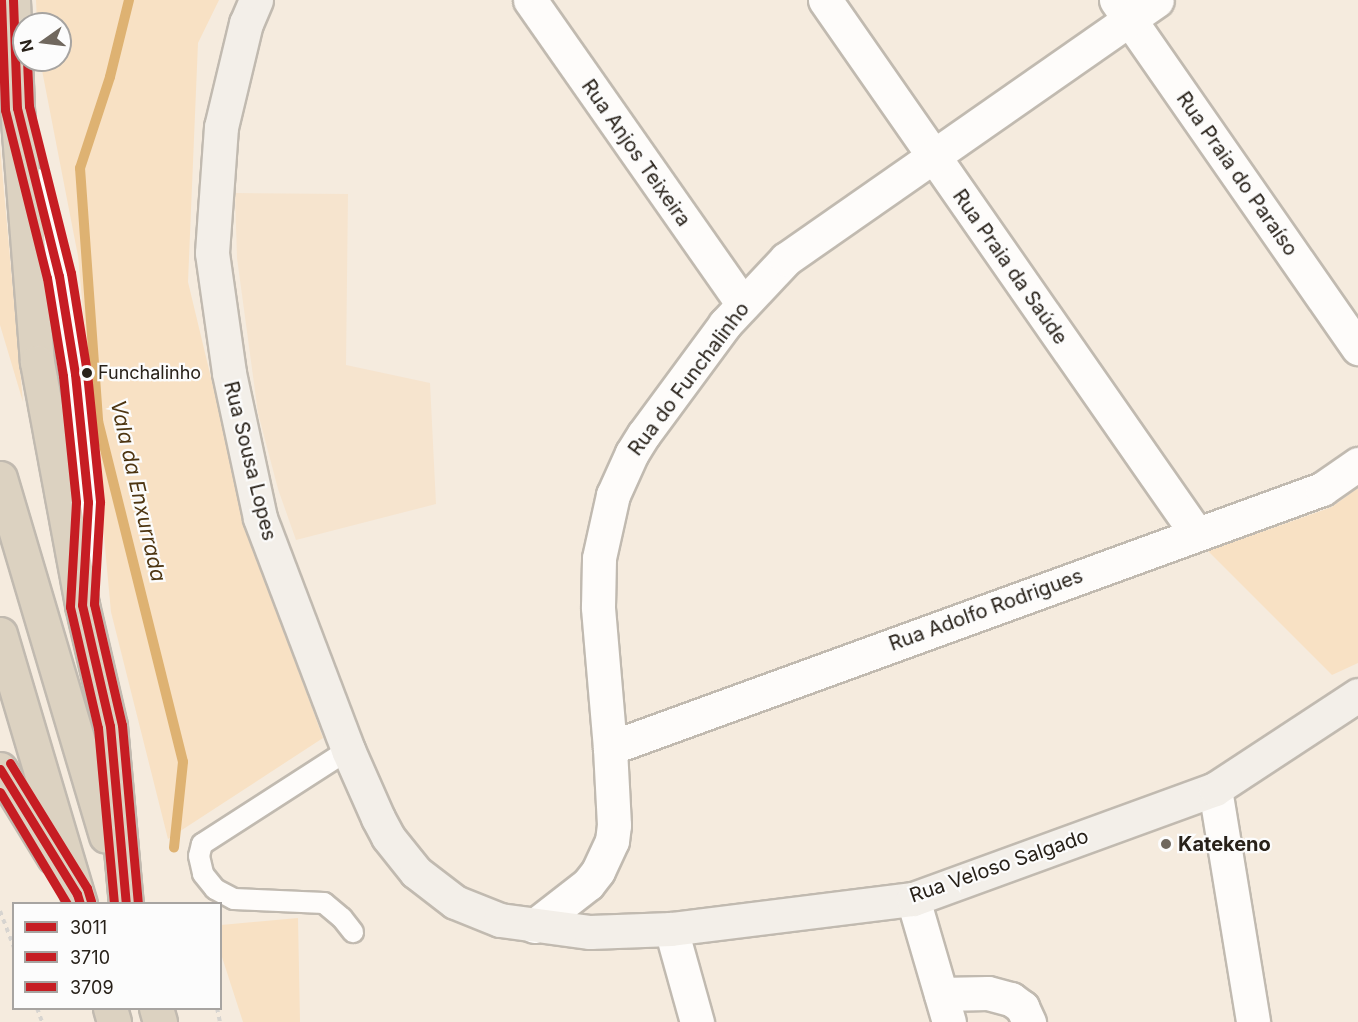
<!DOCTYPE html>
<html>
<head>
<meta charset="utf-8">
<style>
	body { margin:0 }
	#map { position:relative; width:1358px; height:1022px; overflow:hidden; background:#f5ebde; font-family:Inter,sans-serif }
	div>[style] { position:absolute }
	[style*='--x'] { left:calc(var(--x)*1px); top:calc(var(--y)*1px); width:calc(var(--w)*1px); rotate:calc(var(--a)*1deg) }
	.built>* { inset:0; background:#f6e4ce }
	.green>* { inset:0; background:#f8e1c4 }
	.stream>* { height:10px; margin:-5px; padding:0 5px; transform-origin:5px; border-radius:5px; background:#deb272 }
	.path>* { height:4px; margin-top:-2px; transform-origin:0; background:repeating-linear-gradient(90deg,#d7d4d0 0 4.5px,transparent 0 9px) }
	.roads { filter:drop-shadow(2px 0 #c1bab0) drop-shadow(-2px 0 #c1bab0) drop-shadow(0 2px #c1bab0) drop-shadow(0 -2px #c1bab0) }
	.lane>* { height:20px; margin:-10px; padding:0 10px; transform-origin:10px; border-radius:10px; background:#fefcfa }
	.street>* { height:33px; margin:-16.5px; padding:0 16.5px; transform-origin:16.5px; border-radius:16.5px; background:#fefcfa }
	.secondary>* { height:33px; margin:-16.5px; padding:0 16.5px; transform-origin:16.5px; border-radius:16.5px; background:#f3efe9 }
	.highway>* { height:33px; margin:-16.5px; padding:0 16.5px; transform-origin:16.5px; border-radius:16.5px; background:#dcd2c1 }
	.bus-1>* { height:9px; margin:-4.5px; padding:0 4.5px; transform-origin:4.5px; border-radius:4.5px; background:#c61d23 }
	.bus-2>* { height:9px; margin:-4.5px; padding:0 4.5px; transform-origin:4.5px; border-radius:4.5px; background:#c61d23 }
	.bus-3>* { height:9px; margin:-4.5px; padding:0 4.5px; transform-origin:4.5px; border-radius:4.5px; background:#c61d23 }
	.dots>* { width:16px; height:16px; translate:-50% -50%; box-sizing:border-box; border:3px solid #fcfcfc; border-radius:50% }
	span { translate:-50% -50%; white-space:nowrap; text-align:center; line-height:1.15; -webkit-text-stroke:4.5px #fcfcfc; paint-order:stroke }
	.bus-label { font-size:18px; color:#282119 }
	.left { translate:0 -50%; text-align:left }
	.street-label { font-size:20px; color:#282119 }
	.poi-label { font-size:20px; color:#282119; font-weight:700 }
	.water-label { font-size:21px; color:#4d3511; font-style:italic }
	.legend { position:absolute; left:12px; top:902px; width:210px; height:108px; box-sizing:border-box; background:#fcfcfc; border:2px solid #a7a4a1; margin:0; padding:8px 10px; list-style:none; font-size:18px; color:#282119 }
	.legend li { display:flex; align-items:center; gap:12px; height:30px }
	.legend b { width:30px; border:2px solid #a7a4a1 }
	.north { position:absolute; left:12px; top:12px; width:60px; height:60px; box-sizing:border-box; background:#fcfcfc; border:2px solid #a7a4a1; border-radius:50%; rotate:256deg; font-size:16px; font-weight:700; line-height:24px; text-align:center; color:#282119 }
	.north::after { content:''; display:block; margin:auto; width:21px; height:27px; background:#70685e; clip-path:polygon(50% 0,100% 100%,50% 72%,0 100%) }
</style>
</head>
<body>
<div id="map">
	<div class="built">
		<div style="clip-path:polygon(235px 193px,348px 194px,346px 365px,430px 383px,436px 504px,296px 540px,278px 489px,258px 413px,237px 258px)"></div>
	</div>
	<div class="green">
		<div style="clip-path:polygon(36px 0,219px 0,198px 43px,188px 282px,248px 532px,323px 738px,168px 839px,111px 612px,78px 256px,40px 60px,60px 60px,60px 24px,37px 24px)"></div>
		<div style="clip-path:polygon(0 144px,0 147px,23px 402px,0 325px)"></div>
		<div style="clip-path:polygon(1358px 488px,1358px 663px,1332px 675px,1208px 551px,1332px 507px)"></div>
		<div style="clip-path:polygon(298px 918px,300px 1022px,243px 1022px,221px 954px,221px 925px)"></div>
	</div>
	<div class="stream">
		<div style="--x:129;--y:0;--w:79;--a:103.9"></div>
		<div style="--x:110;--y:77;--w:96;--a:108.2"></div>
		<div style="--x:80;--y:168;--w:254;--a:85.9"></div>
		<div style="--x:98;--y:421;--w:351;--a:76"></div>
		<div style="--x:183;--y:762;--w:86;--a:96"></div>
	</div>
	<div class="path">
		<div style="--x:0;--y:911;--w:39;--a:69"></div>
		<div style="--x:37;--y:1008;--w:15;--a:70"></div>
		<div style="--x:217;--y:1008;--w:14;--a:78"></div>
	</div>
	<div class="roads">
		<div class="lane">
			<div style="--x:35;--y:178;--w:101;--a:76.2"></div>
			<div style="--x:59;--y:276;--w:99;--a:80.7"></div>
			<div style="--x:75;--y:374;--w:129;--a:84.2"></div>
			<div style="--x:88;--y:502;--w:58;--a:93"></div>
			<div style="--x:348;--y:750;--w:174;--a:147.2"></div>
			<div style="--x:202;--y:844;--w:12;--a:104"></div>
			<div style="--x:199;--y:856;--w:18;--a:77"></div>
			<div style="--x:203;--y:874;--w:19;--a:51"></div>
			<div style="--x:215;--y:889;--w:21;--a:28"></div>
			<div style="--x:234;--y:899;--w:90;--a:2.5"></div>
			<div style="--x:324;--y:903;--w:23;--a:40"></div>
			<div style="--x:342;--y:918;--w:18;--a:52"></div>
		</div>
		<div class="street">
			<div style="--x:530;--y:0;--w:371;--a:55"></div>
			<div style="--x:825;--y:0;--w:649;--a:55.16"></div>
			<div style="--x:1116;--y:0;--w:424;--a:55.2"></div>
			<div style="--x:610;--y:748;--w:758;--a:-19.99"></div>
			<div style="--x:1322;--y:489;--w:44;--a:-34.8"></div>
			<div style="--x:1215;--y:789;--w:236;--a:80.7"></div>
			<div style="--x:913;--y:899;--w:128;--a:73.7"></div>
			<div style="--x:534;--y:926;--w:68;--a:-37.9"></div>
			<div style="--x:588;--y:884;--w:16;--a:-52"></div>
			<div style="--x:598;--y:871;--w:33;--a:-65"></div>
			<div style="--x:612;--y:841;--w:16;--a:-83"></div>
			<div style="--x:614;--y:825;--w:77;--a:-93"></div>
			<div style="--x:610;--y:748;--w:142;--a:-94.9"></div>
			<div style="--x:598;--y:607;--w:49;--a:-88.8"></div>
			<div style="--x:599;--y:558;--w:65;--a:-77.5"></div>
			<div style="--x:613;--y:495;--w:46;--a:-65.7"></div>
			<div style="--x:632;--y:453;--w:22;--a:-58"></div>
			<div style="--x:644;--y:434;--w:137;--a:-53.6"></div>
			<div style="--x:725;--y:324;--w:89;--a:-46.8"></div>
			<div style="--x:786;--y:259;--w:452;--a:-34.9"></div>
			<div style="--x:671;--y:929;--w:97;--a:74.4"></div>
			<div style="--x:941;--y:994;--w:47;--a:-1.2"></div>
			<div style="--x:988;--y:993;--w:24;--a:15"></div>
			<div style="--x:1011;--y:999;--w:14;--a:36"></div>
			<div style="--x:1022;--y:1007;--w:17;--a:65"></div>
		</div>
		<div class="secondary">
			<div style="--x:256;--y:0;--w:25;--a:113"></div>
			<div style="--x:246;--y:23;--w:107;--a:103.5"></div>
			<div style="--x:221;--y:127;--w:126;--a:94.1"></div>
			<div style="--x:212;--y:253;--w:121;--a:81.9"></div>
			<div style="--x:229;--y:373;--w:148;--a:77.9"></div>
			<div style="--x:260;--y:518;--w:248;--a:69.2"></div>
			<div style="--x:348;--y:750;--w:74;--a:66.2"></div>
			<div style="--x:378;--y:818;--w:21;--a:62"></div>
			<div style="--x:388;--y:837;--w:45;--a:51.3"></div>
			<div style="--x:416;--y:872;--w:49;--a:37.6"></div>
			<div style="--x:455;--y:902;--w:48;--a:21.8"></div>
			<div style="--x:500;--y:920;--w:91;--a:7.6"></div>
			<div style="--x:590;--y:932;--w:81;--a:-2.1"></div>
			<div style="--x:671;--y:929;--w:244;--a:-7.1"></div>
			<div style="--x:913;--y:899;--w:321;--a:-20"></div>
			<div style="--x:1215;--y:789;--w:171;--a:-33.3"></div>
		</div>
		<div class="highway">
			<div style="--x:13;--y:0;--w:108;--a:87.9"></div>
			<div style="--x:17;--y:108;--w:255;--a:85.5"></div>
			<div style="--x:37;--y:362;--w:247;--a:79.5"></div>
			<div style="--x:82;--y:605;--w:124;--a:77"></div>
			<div style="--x:110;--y:726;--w:179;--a:84.9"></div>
			<div style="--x:0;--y:478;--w:373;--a:73.5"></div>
			<div style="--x:0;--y:634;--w:282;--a:73.5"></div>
			<div style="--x:0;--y:769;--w:103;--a:58.5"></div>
			<div style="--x:110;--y:1008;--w:15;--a:74"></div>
			<div style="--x:156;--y:1008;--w:15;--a:74"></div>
		</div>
	</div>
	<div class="bus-1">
		<div style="--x:13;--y:0;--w:108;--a:87.9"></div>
		<div style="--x:17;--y:108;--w:173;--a:76"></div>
		<div style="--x:59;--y:276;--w:99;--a:80.7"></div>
		<div style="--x:75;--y:374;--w:129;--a:84.2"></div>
		<div style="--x:88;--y:502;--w:103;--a:93.3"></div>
		<div style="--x:82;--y:605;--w:124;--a:77"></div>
		<div style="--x:110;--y:726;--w:179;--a:84.9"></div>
		<div style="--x:0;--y:769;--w:147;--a:58.4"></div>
		<div style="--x:77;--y:894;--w:10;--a:73"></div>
	</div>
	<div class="bus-2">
		<div style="--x:1;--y:0;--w:110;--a:87.9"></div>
		<div style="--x:5;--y:110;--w:173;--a:76"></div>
		<div style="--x:47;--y:278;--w:99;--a:80.7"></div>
		<div style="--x:63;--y:376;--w:127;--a:84.1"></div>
		<div style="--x:76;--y:502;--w:105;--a:93.3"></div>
		<div style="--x:70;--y:607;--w:124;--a:77"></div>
		<div style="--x:98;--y:728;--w:177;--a:84.8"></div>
		<div style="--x:0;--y:792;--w:131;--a:59.1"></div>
	</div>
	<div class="bus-3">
		<div style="--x:27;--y:60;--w:46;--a:87.5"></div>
		<div style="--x:29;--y:106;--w:172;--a:75.9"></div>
		<div style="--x:71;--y:273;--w:101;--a:80.9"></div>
		<div style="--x:87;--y:373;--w:130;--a:84.2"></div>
		<div style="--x:100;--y:502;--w:102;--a:93.4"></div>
		<div style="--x:94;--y:604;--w:124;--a:77"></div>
		<div style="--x:122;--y:725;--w:179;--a:84.9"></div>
		<div style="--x:10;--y:763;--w:147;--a:58.4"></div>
		<div style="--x:87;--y:888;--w:14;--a:73"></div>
	</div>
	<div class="dots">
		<div style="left:87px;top:373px;background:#282119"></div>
		<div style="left:1166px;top:844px;background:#70685e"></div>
	</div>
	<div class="bus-label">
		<span class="left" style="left:98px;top:373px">Funchalinho</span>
	</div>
	<div class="street-label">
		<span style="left:636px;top:153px;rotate:55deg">Rua Anjos Teixeira</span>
		<span style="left:1237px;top:174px;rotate:55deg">Rua Praia do Paraíso</span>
		<span style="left:1010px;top:267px;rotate:55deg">Rua Praia da Saúde</span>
		<span style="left:689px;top:379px;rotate:-53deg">Rua do Funchalinho</span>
		<span style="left:250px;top:461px;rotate:76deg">Rua Sousa Lopes</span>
		<span style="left:986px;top:610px;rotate:-20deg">Rua Adolfo Rodrigues</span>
		<span style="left:999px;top:866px;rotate:-19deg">Rua Veloso Salgado</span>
	</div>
	<div class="poi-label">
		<span class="left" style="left:1178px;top:844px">Katekeno</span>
	</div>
	<div class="water-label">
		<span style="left:138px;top:491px;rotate:77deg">Vala da Enxurrada</span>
	</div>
	<ul class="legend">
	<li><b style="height:8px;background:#c61d23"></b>3011</li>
	<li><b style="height:8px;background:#c61d23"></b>3710</li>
	<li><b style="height:8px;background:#c61d23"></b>3709</li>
	</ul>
	<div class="north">N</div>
</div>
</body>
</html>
